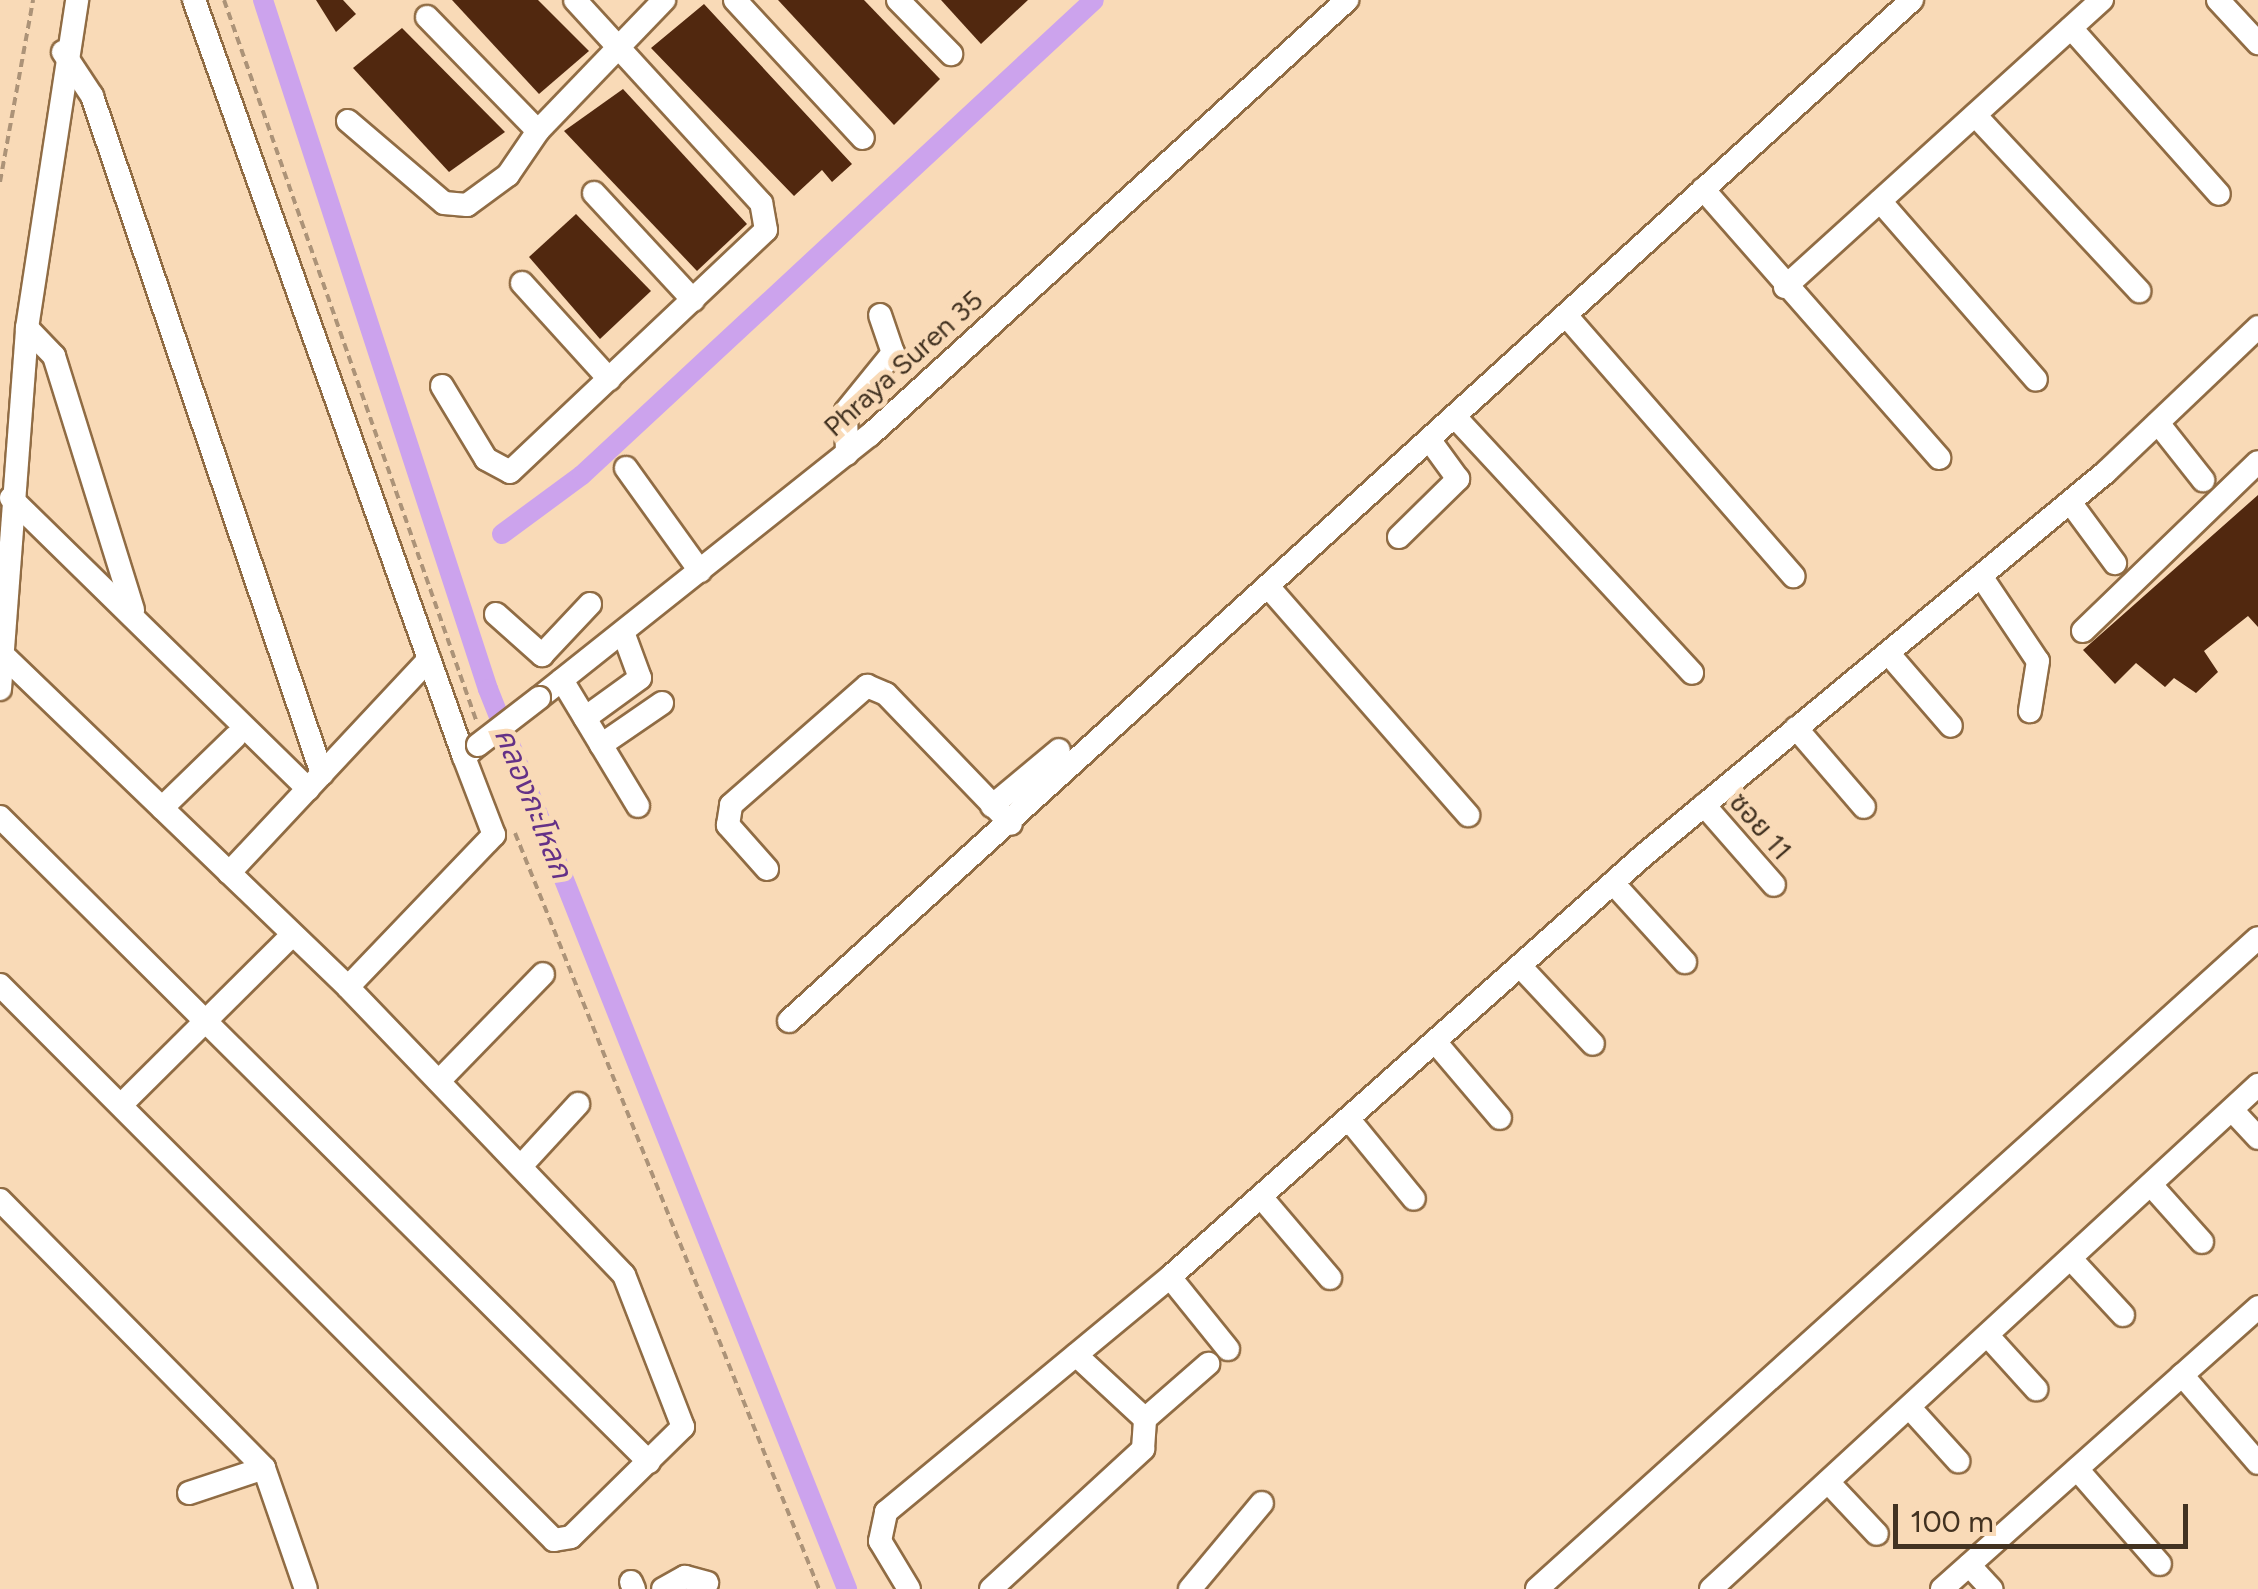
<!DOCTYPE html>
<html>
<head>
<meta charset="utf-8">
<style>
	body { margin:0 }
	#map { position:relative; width:2258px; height:1589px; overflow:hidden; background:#f9dab7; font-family:Figtree,"Noto Sans Thai",sans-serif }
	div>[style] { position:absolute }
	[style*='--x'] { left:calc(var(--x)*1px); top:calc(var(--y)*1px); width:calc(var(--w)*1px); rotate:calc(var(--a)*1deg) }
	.canal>* { height:20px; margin:-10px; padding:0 10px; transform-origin:10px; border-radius:10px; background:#cca3ed }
	.building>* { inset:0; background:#51280f }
	.path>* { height:4px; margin-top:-2px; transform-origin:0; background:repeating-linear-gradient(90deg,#ac9378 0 8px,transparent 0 13px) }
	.roads { filter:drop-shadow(2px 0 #906c44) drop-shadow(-2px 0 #906c44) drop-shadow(0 2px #906c44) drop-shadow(0 -2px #906c44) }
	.minor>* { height:22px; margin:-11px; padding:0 11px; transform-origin:11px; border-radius:11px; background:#fff }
	.bridges { filter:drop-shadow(2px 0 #906c44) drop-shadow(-2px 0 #906c44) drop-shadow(0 2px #906c44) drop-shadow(0 -2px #906c44) }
	.minor-bridge>* { height:22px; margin:-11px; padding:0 11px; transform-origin:11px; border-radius:11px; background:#fff }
	span { translate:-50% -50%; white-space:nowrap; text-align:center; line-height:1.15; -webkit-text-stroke:10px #f9dab7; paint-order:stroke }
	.street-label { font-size:28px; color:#423221 }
	.water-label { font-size:30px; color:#643187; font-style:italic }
	.scale { position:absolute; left:1893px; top:1504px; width:295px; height:45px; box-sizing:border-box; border:5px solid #423221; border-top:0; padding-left:12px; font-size:30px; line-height:35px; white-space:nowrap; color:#423221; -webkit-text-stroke:8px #f9dab7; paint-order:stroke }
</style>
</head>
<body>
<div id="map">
	<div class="canal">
		<div style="--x:263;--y:0;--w:725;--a:71.92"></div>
		<div style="--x:488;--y:689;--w:969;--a:68.25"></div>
		<div style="--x:502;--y:534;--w:99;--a:-36.4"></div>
		<div style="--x:582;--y:475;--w:698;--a:-42.85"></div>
	</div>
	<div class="building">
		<div style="clip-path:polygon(316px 0,343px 0,356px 14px,336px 32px)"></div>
		<div style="clip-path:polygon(452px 0,538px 0,589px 51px,539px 94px)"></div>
		<div style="clip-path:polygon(778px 0,864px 0,940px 79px,894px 125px)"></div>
		<div style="clip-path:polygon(941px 0,1028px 0,981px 44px)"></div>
		<div style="clip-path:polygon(704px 4px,852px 164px,832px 182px,822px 170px,794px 196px,651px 48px)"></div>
		<div style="clip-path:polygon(402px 28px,505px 132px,449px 172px,353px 68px)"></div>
		<div style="clip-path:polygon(623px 89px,747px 224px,697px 271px,564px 131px)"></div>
		<div style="clip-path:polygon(576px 214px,651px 291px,600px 339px,529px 257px)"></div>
		<div style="clip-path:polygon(2258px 495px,2258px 627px,2248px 616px,2204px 651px,2218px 672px,2196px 693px,2174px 678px,2165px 687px,2136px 663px,2115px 684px,2083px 650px)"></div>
	</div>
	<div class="path">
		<div style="--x:224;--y:0;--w:763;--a:70.71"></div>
		<div style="--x:0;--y:182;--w:185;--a:-79.7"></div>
		<div style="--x:515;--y:833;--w:815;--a:68.09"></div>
	</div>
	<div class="roads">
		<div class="minor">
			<div style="--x:194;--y:0;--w:804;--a:70.37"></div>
			<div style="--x:464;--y:757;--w:18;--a:-41"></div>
			<div style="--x:735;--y:0;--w:188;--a:47.2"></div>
			<div style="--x:898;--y:0;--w:76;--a:45.5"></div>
			<div style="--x:2218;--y:0;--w:59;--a:47.1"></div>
			<div style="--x:427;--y:17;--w:159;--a:45.8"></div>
			<div style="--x:2071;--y:28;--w:222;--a:48.3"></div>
			<div style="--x:63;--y:52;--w:53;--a:56.6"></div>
			<div style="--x:92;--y:96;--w:716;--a:71.26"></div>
			<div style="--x:1975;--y:115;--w:241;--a:47"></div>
			<div style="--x:348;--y:121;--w:126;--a:40.5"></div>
			<div style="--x:444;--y:203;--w:23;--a:5"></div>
			<div style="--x:467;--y:205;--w:51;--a:-36.2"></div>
			<div style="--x:508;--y:175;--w:53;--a:-55.7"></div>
			<div style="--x:538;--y:131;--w:182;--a:-46.1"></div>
			<div style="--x:1703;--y:189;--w:358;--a:48.7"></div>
			<div style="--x:594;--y:193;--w:146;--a:47.2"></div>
			<div style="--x:1880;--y:201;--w:237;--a:48.9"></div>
			<div style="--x:522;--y:283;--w:130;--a:47.8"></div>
			<div style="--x:1785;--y:287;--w:428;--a:-42.2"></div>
			<div style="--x:1570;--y:320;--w:340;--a:48.9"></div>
			<div style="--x:27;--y:328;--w:39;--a:46"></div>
			<div style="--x:54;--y:356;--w:266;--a:72.7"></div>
			<div style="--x:442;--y:386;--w:85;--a:58.9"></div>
			<div style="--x:486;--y:459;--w:27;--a:28"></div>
			<div style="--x:510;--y:472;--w:352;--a:-43.4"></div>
			<div style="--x:766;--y:230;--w:27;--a:-100"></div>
			<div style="--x:761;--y:203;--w:275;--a:-132.5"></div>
			<div style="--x:1457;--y:419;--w:346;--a:47.2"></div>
			<div style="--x:2158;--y:423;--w:73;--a:51.7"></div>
			<div style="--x:847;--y:454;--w:43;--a:-91.3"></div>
			<div style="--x:846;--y:411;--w:75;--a:-51"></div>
			<div style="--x:893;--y:353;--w:40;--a:-108.9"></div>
			<div style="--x:626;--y:468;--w:127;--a:54.3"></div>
			<div style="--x:11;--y:498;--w:416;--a:44.4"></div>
			<div style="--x:2070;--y:502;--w:76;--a:53.6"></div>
			<div style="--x:1399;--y:537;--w:83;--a:-44.5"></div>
			<div style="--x:1458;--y:479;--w:46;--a:-126.1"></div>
			<div style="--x:1981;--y:576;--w:102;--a:56.2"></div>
			<div style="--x:2038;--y:661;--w:51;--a:99.1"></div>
			<div style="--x:1272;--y:591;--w:298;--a:48.8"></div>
			<div style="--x:496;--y:614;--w:62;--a:41.7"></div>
			<div style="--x:542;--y:655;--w:70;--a:-46.7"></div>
			<div style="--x:2083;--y:631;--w:243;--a:-44"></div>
			<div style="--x:1888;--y:653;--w:96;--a:49.2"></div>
			<div style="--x:562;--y:680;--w:147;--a:58.9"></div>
			<div style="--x:0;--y:689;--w:362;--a:-85.7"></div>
			<div style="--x:27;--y:328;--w:332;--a:-81.3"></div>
			<div style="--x:539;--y:698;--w:423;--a:-38.5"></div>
			<div style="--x:870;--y:435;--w:646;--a:-42.36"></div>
			<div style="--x:585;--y:718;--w:68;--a:-36"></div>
			<div style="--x:640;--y:678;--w:49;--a:-110.3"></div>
			<div style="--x:1796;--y:728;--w:104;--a:49.3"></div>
			<div style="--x:601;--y:745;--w:74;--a:-34.5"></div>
			<div style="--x:1704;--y:805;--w:106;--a:48.8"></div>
			<div style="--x:992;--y:806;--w:87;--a:-39.9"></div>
			<div style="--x:162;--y:808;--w:102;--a:-44.2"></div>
			<div style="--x:0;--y:817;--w:915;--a:44.82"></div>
			<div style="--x:767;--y:869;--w:59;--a:-131.6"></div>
			<div style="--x:728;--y:825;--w:20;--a:-81"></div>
			<div style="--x:731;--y:805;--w:181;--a:-41.2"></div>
			<div style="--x:867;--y:686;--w:21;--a:23"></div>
			<div style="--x:886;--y:694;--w:180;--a:46.1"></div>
			<div style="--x:229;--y:873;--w:293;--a:-46.9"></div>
			<div style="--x:1613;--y:883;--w:107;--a:47.7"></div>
			<div style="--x:1521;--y:967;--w:105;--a:46.9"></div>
			<div style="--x:0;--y:985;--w:784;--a:45.05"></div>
			<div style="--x:554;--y:1540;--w:17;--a:-10"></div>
			<div style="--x:571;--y:1537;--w:157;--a:-44.5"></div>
			<div style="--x:683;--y:1427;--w:163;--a:-111.2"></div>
			<div style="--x:624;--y:1275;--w:399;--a:-133.8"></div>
			<div style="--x:348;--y:987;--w:482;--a:-136.1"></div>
			<div style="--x:348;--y:987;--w:211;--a:-46.2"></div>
			<div style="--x:494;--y:835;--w:84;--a:-111"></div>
			<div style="--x:789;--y:1021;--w:1518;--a:-42.28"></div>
			<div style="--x:1437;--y:1044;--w:97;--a:49.6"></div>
			<div style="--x:439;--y:1081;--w:149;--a:-45.8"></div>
			<div style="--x:121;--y:1105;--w:238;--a:-44.8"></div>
			<div style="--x:2232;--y:1110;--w:38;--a:47"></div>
			<div style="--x:1351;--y:1122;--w:99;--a:50.7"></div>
			<div style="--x:522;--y:1165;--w:83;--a:-47.4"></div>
			<div style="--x:2152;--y:1186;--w:75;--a:48.2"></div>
			<div style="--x:1262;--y:1198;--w:105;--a:49.6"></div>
			<div style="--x:0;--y:1200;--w:376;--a:45.4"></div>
			<div style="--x:264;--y:1468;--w:128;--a:70.9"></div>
			<div style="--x:2072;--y:1260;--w:75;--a:47.2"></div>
			<div style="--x:1988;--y:1336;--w:72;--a:47.8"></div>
			<div style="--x:1228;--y:1349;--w:92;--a:-128.9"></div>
			<div style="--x:1170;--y:1277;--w:635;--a:-41.68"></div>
			<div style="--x:1644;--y:855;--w:600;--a:-39.66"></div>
			<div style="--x:2106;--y:472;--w:210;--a:-43.6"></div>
			<div style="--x:1076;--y:1355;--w:94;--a:42.8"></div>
			<div style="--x:1145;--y:1419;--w:84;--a:-41.1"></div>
			<div style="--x:2182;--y:1375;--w:116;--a:49.2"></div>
			<div style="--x:1910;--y:1408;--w:72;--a:47.8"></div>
			<div style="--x:2077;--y:1469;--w:126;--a:48.9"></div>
			<div style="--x:1828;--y:1482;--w:71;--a:46.7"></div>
			<div style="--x:189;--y:1493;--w:79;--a:-18.4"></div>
			<div style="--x:1969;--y:1565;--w:33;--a:47"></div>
			<div style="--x:631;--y:1582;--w:8;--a:67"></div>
			<div style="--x:663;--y:1589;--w:25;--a:-29"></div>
			<div style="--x:685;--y:1577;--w:23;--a:15"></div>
			<div style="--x:909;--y:1589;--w:56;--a:-121.1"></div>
			<div style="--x:880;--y:1541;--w:30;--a:-78"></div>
			<div style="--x:886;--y:1512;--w:369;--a:-39.6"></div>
			<div style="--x:991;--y:1589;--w:207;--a:-42.6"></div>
			<div style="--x:1143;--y:1449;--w:30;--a:-86"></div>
			<div style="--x:1190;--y:1589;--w:112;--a:-50.1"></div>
			<div style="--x:1537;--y:1589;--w:971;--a:-42.08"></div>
			<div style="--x:1711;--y:1589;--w:744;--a:-42.66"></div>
			<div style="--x:1942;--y:1589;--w:424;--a:-41.7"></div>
		</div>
	</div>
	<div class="bridges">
		<div class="minor-bridge">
			<div style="--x:478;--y:745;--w:77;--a:-37.6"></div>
		</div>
	</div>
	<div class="street-label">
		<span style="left:903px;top:363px;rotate:-42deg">Phraya Suren 35</span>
		<span style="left:1761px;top:826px;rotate:49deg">ซอย 11</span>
	</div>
	<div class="water-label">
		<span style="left:533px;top:803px;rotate:68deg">คลองกะโหลก</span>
	</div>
	<div class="scale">100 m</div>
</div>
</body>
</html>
